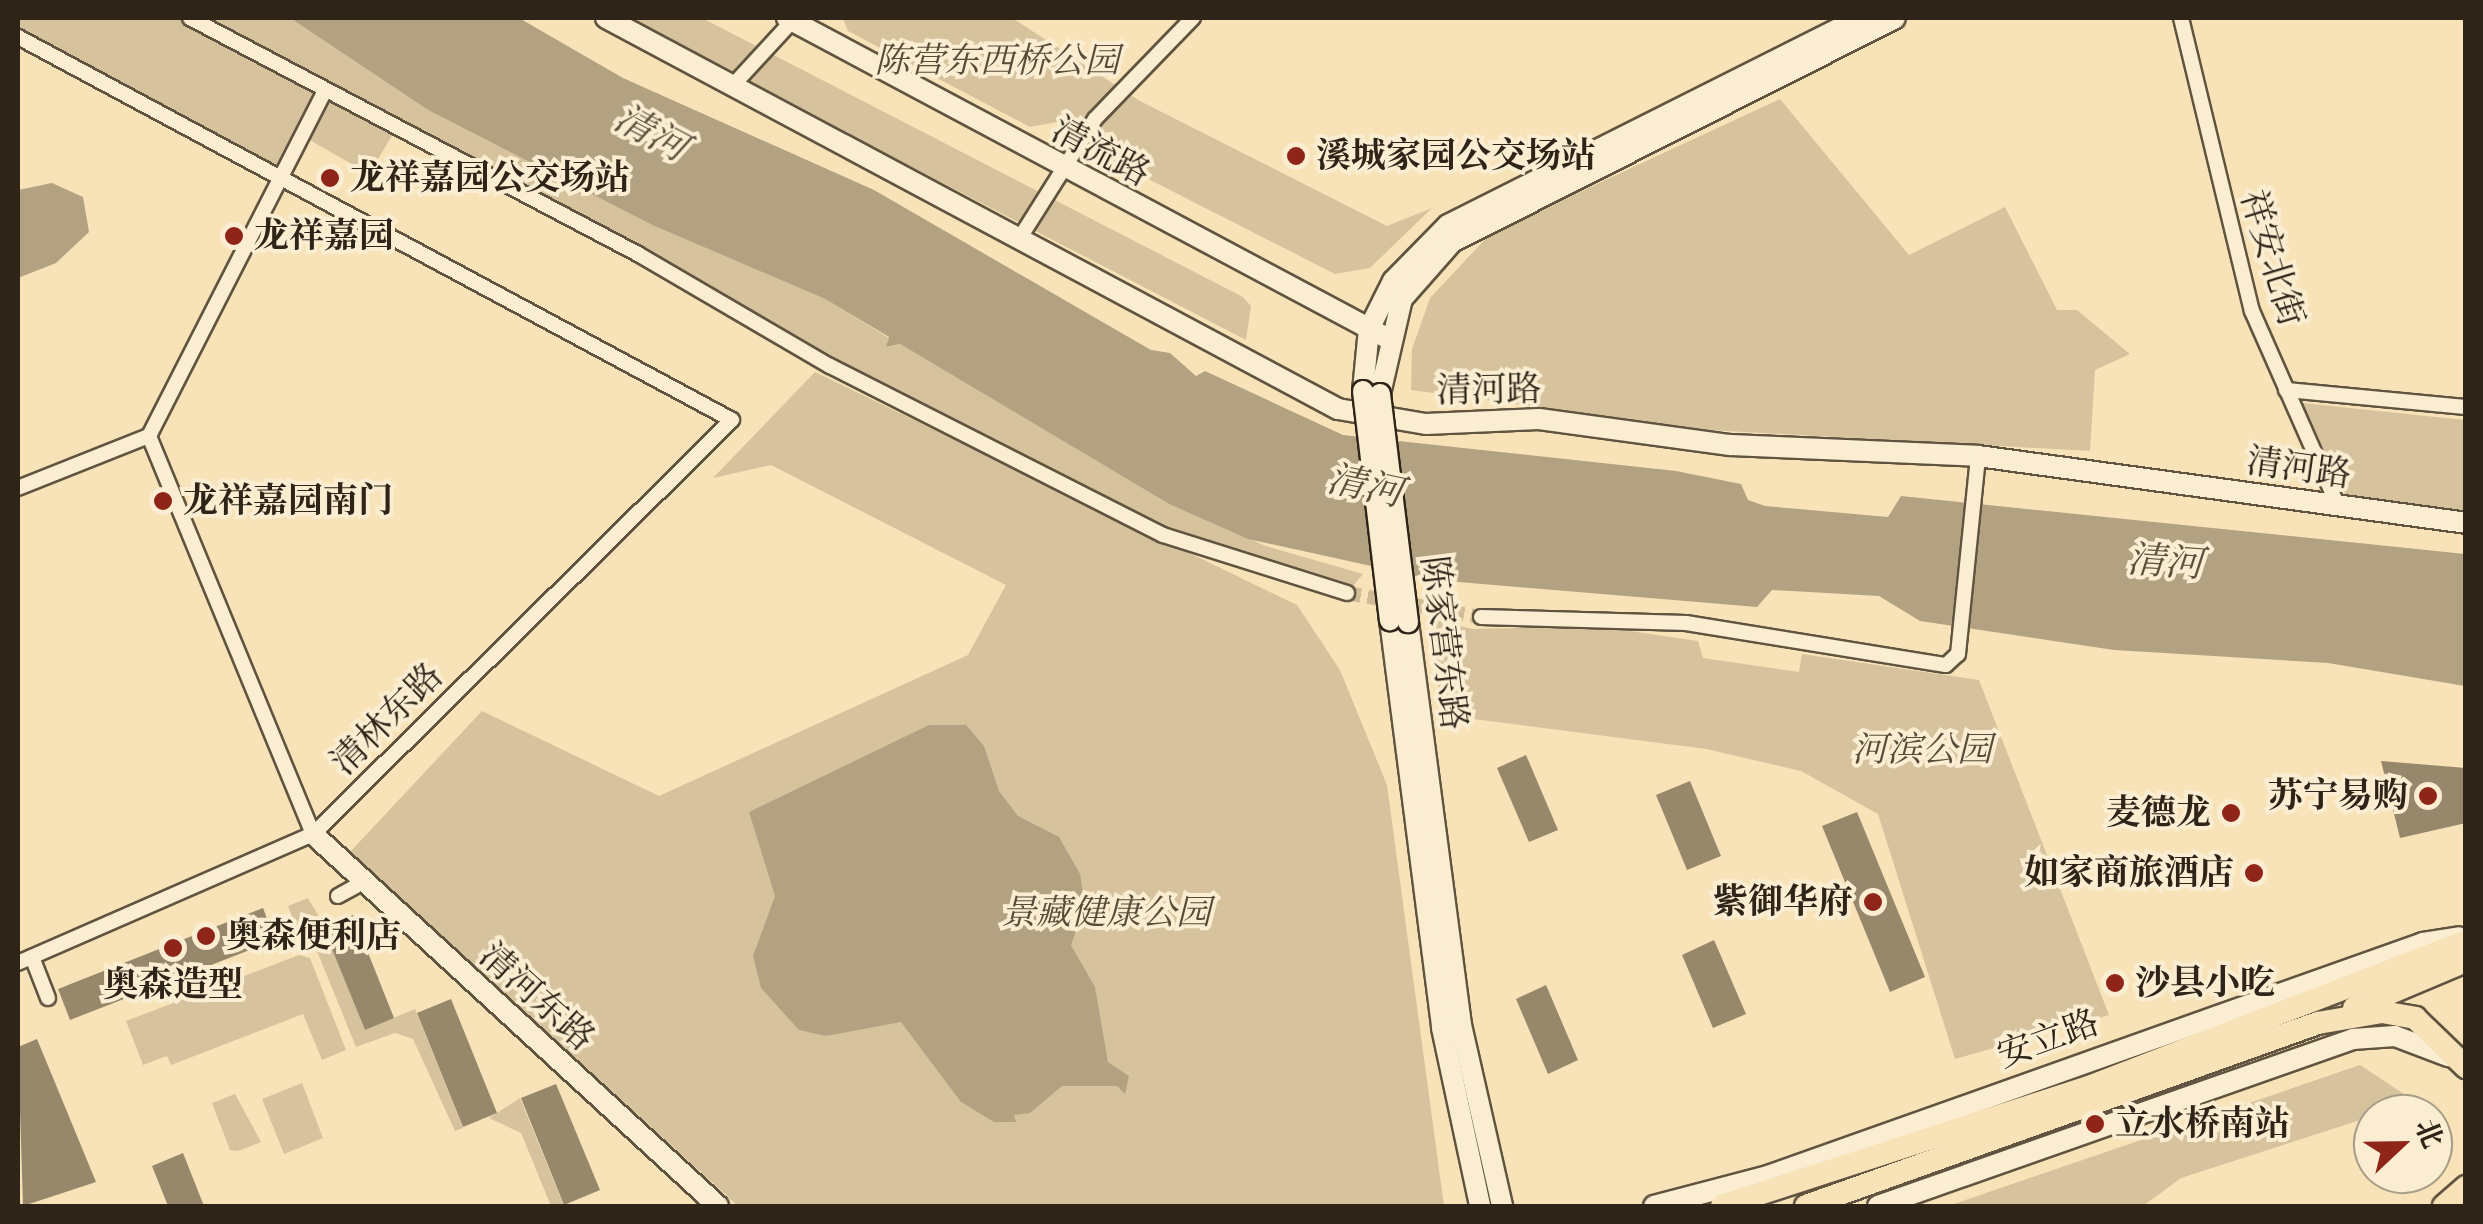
<!DOCTYPE html>
<html>
<head>
<meta charset="utf-8">
<style>
	body { margin:0 }
	#map { position:relative; width:2483px; height:1224px; overflow:hidden; background:#f8e3b8; font-family:"IM FELL Great Primer","Noto Serif SC",serif }
	div>[style] { position:absolute }
	[style*='--x'] { left:calc(var(--x)*1px); top:calc(var(--y)*1px); width:calc(var(--w)*1px); rotate:calc(var(--a)*1deg) }
	.green>* { inset:0; background:#d6c39d }
	.water>* { inset:0; background:#b3a282 }
	.building>* { inset:0; background:#97876b }
	.street-tunnel>* { height:14px; margin-top:-7px; transform-origin:0; background:repeating-linear-gradient(90deg,#d0bd98 0 14px,transparent 0 21px) }
	.roads { filter:drop-shadow(2px 0 #605440) drop-shadow(-2px 0 #605440) drop-shadow(0 2px #605440) drop-shadow(0 -2px #605440) }
	.street>* { height:14px; margin:-7px; padding:0 7px; transform-origin:7px; border-radius:7px; background:#faedd1 }
	.secondary>* { height:20px; margin:-10px; padding:0 10px; transform-origin:10px; border-radius:10px; background:#faedd1 }
	.primary>* { height:22px; margin:-11px; padding:0 11px; transform-origin:11px; border-radius:11px; background:#f8e3b8 }
	.bridges { filter:drop-shadow(2px 0 #2e2418) drop-shadow(-2px 0 #2e2418) drop-shadow(0 2px #2e2418) drop-shadow(0 -2px #2e2418) }
	.secondary-bridge>* { height:20px; margin:-10px; padding:0 10px; transform-origin:10px; border-radius:10px; background:#faedd1 }
	.dots>* { width:28px; height:28px; translate:-50% -50%; box-sizing:border-box; border:5px solid #faedd1; border-radius:50% }
	span { translate:-50% -50%; white-space:nowrap; text-align:center; line-height:1.15; -webkit-text-stroke:8px #faedd1; paint-order:stroke }
	.park-label { font-size:35px; color:#584c39; font-style:italic }
	.street-label { font-size:35px; color:#2e2418 }
	.poi-label { font-size:35px; color:#2e2418; font-weight:700 }
	.left { translate:0 -50%; text-align:left }
	.right { translate:-100% -50%; text-align:right }
	.water-label { font-size:38px; color:#5d503d; font-style:italic }
	.frame { position:absolute; inset:0; border:20px solid #2e2418; pointer-events:none }
	.north { position:absolute; left:2353px; top:1094px; width:100px; height:100px; box-sizing:border-box; background:#faedd1; border:2px solid #a89d87; border-radius:50%; rotate:68deg; font-size:28px; font-weight:700; line-height:40px; text-align:center; color:#2e2418 }
	.north::after { content:''; display:block; margin:auto; width:35px; height:45px; background:#8f2418; clip-path:polygon(50% 0,100% 100%,50% 72%,0 100%) }
</style>
</head>
<body>
<div id="map">
	<div class="green">
		<div style="clip-path:polygon(18px 18px,290px 18px,428px 110px,652px 225px,825px 299px,889px 338px,887px 347px,900px 344px,1169px 504px,1266px 546px,1363px 574px,1347px 593px,1163px 535px,396px 129px,369px 174px,301px 135px,280px 182px,18px 37px)"></div>
		<div style="clip-path:polygon(624px 18px,702px 18px,1243px 297px,1251px 306px,1246px 340px)"></div>
		<div style="clip-path:polygon(843px 18px,1012px 18px,1140px 101px,1387px 226px,1432px 208px,1370px 268px,1335px 274px,1109px 159px,1107px 137px,1068px 120px,1030px 127px,848px 31px)"></div>
		<div style="clip-path:polygon(1780px 99px,1909px 255px,2005px 207px,2057px 310px,2077px 310px,2130px 354px,2095px 370px,2090px 451px,1708px 430px,1411px 390px,1412px 349px,1430px 298px,1491px 233px)"></div>
		<div style="clip-path:polygon(815px 372px,1297px 605px,1340px 670px,1387px 785px,1444px 1206px,738px 1206px,350px 852px,482px 711px,659px 796px,968px 655px,1006px 585px,771px 465px,713px 478px)"></div>
		<div style="clip-path:polygon(2302px 403px,2465px 420px,2465px 516px,2349px 502px)"></div>
		<div style="clip-path:polygon(1429px 619px,1473px 629px,1596px 626px,1698px 641px,1703px 658px,1799px 672px,1802px 654px,1979px 680px,2109px 1015px,1955px 1059px,1878px 814px,1801px 771px,1706px 749px,1442px 715px)"></div>
		<div style="clip-path:polygon(308px 898px,323px 924px,318px 949px,303px 946px,288px 906px)"></div>
		<div style="clip-path:polygon(331px 946px,365px 1030px,415px 1009px,463px 1128px,455px 1131px,413px 1039px,395px 1033px,356px 1047px,317px 951px)"></div>
		<div style="clip-path:polygon(299px 955px,310px 958px,346px 1050px,322px 1060px,303px 1014px,171px 1065px,167px 1056px,143px 1065px,126px 1021px)"></div>
		<div style="clip-path:polygon(2360px 1065px,2416px 1102px,2181px 1178px,2143px 1206px,1948px 1206px)"></div>
		<div style="clip-path:polygon(302px 1083px,323px 1138px,284px 1154px,262px 1099px)"></div>
		<div style="clip-path:polygon(235px 1094px,261px 1142px,238px 1151px,230px 1150px,212px 1103px)"></div>
		<div style="clip-path:polygon(520px 1098px,564px 1206px,551px 1206px,521px 1133px,489px 1118px)"></div>
	</div>
	<div class="water">
		<div style="clip-path:polygon(290px 18px,519px 18px,623px 78px,874px 190px,1151px 350px,1170px 353px,1196px 376px,1205px 371px,1343px 435px,1676px 471px,1741px 484px,1748px 500px,1765px 506px,1888px 517px,1901px 496px,2465px 554px,2465px 686px,2328px 663px,2114px 650px,1920px 621px,1879px 596px,1772px 590px,1757px 607px,1435px 580px,1248px 539px,1169px 504px,900px 344px,886px 347px,889px 337px,825px 299px,652px 225px,428px 110px)"></div>
		<div style="clip-path:polygon(52px 183px,83px 197px,89px 232px,56px 263px,18px 278px,18px 190px)"></div>
		<div style="clip-path:polygon(929px 725px,966px 725px,984px 746px,999px 791px,1018px 816px,1059px 837px,1080px 874px,1085px 905px,1071px 945px,1095px 987px,1108px 1062px,1129px 1076px,1125px 1094px,1117px 1086px,1062px 1086px,1030px 1113px,1014px 1115px,1016px 1122px,994px 1122px,961px 1102px,901px 1022px,826px 1036px,799px 1030px,761px 988px,753px 956px,775px 896px,749px 812px)"></div>
	</div>
	<div class="building">
		<div style="clip-path:polygon(1526px 755px,1558px 830px,1529px 842px,1497px 768px)"></div>
		<div style="clip-path:polygon(2381px 761px,2466px 768px,2466px 823px,2400px 838px)"></div>
		<div style="clip-path:polygon(1690px 781px,1721px 856px,1687px 870px,1656px 795px)"></div>
		<div style="clip-path:polygon(1857px 812px,1925px 977px,1890px 992px,1822px 826px)"></div>
		<div style="clip-path:polygon(263px 908px,275px 940px,70px 1020px,58px 989px)"></div>
		<div style="clip-path:polygon(353px 915px,394px 1018px,365px 1030px,323px 927px)"></div>
		<div style="clip-path:polygon(1714px 940px,1746px 1014px,1713px 1028px,1682px 955px)"></div>
		<div style="clip-path:polygon(1546px 985px,1578px 1060px,1548px 1074px,1516px 999px)"></div>
		<div style="clip-path:polygon(451px 999px,497px 1113px,463px 1127px,417px 1013px)"></div>
		<div style="clip-path:polygon(37px 1039px,96px 1182px,23px 1206px,18px 1047px)"></div>
		<div style="clip-path:polygon(556px 1084px,600px 1190px,564px 1205px,521px 1098px)"></div>
		<div style="clip-path:polygon(183px 1153px,204px 1206px,168px 1206px,152px 1166px)"></div>
	</div>
	<div class="street-tunnel">
		<div style="--x:1347;--y:593;--w:136;--a:10.2"></div>
	</div>
	<div class="roads">
		<div class="street">
			<div style="--x:190;--y:18;--w:506;--a:27.78"></div>
			<div style="--x:638;--y:254;--w:222;--a:30.3"></div>
			<div style="--x:830;--y:366;--w:373;--a:26.9"></div>
			<div style="--x:1163;--y:535;--w:193;--a:17.5"></div>
			<div style="--x:2181;--y:18;--w:301;--a:76.4"></div>
			<div style="--x:2252;--y:311;--w:213;--a:66.2"></div>
			<div style="--x:18;--y:37;--w:810;--a:28.21"></div>
			<div style="--x:732;--y:420;--w:589;--a:135.34"></div>
			<div style="--x:313;--y:834;--w:322;--a:156.4"></div>
			<div style="--x:735;--y:83;--w:88;--a:-47.3"></div>
			<div style="--x:1021;--y:236;--w:138;--a:-57.7"></div>
			<div style="--x:1095;--y:119;--w:141;--a:-45.9"></div>
			<div style="--x:2286;--y:390;--w:181;--a:5.4"></div>
			<div style="--x:18;--y:488;--w:141;--a:-21.7"></div>
			<div style="--x:1481;--y:617;--w:205;--a:1.7"></div>
			<div style="--x:1686;--y:623;--w:263;--a:9.2"></div>
			<div style="--x:1946;--y:665;--w:16;--a:-43"></div>
			<div style="--x:1958;--y:654;--w:199;--a:-84.2"></div>
			<div style="--x:313;--y:834;--w:430;--a:-112.4"></div>
			<div style="--x:149;--y:436;--w:387;--a:-63"></div>
			<div style="--x:338;--y:896;--w:21;--a:-29"></div>
			<div style="--x:32;--y:957;--w:44;--a:68.7"></div>
		</div>
		<div class="secondary">
			<div style="--x:606;--y:18;--w:830;--a:28.11"></div>
			<div style="--x:1338;--y:409;--w:89;--a:9.7"></div>
			<div style="--x:1426;--y:424;--w:113;--a:-2.5"></div>
			<div style="--x:1539;--y:419;--w:193;--a:7.8"></div>
			<div style="--x:1730;--y:445;--w:248;--a:2.5"></div>
			<div style="--x:1978;--y:456;--w:493;--a:7.8"></div>
			<div style="--x:787;--y:18;--w:680;--a:28.07"></div>
			<div style="--x:1363;--y:391;--w:62;--a:-84.5"></div>
			<div style="--x:1369;--y:329;--w:54;--a:-63.4"></div>
			<div style="--x:1393;--y:281;--w:78;--a:-45.5"></div>
			<div style="--x:1448;--y:225;--w:460;--a:-26.7"></div>
			<div style="--x:1380;--y:394;--w:98;--a:-77"></div>
			<div style="--x:1402;--y:299;--w:76;--a:-48.7"></div>
			<div style="--x:1452;--y:242;--w:496;--a:-26.8"></div>
			<div style="--x:1390;--y:620;--w:411;--a:82.7"></div>
			<div style="--x:1442;--y:1028;--w:182;--a:77.9"></div>
			<div style="--x:1408;--y:622;--w:406;--a:82.5"></div>
			<div style="--x:1461;--y:1025;--w:186;--a:77.2"></div>
			<div style="--x:313;--y:834;--w:550;--a:42.57"></div>
			<div style="--x:1654;--y:1206;--w:118;--a:-14.7"></div>
			<div style="--x:1768;--y:1176;--w:695;--a:-19.58"></div>
			<div style="--x:2423;--y:943;--w:36;--a:-9"></div>
			<div style="--x:1878;--y:1206;--w:504;--a:-19.37"></div>
			<div style="--x:2353;--y:1039;--w:42;--a:-4.1"></div>
			<div style="--x:2395;--y:1036;--w:57;--a:20.7"></div>
		</div>
		<div class="primary">
			<div style="--x:2354;--y:1008;--w:121;--a:-22.8"></div>
			<div style="--x:1722;--y:1206;--w:383;--a:-18"></div>
			<div style="--x:2086;--y:1088;--w:407;--a:-21.1"></div>
			<div style="--x:1806;--y:1206;--w:544;--a:-19.67"></div>
			<div style="--x:2318;--y:1023;--w:65;--a:-9.8"></div>
			<div style="--x:2382;--y:1012;--w:34;--a:10"></div>
			<div style="--x:2415;--y:1018;--w:71;--a:43.9"></div>
			<div style="--x:2444;--y:1206;--w:29;--a:-41"></div>
		</div>
	</div>
	<div class="bridges">
		<div class="secondary-bridge">
			<div style="--x:1363;--y:391;--w:231;--a:83.3"></div>
			<div style="--x:1380;--y:394;--w:230;--a:83"></div>
		</div>
	</div>
	<div class="dots">
		<div style="left:1296px;top:156px;background:#8f2418"></div>
		<div style="left:330px;top:178px;background:#8f2418"></div>
		<div style="left:234px;top:236px;background:#8f2418"></div>
		<div style="left:163px;top:501px;background:#8f2418"></div>
		<div style="left:2428px;top:796px;background:#8f2418"></div>
		<div style="left:2231px;top:813px;background:#8f2418"></div>
		<div style="left:2254px;top:873px;background:#8f2418"></div>
		<div style="left:1873px;top:902px;background:#8f2418"></div>
		<div style="left:206px;top:936px;background:#8f2418"></div>
		<div style="left:173px;top:948px;background:#8f2418"></div>
		<div style="left:2115px;top:983px;background:#8f2418"></div>
		<div style="left:2095px;top:1124px;background:#8f2418"></div>
	</div>
	<div class="park-label">
		<span style="left:997px;top:61px">陈营东西桥公园</span>
		<span style="left:1922px;top:750px">河滨公园</span>
		<span style="left:1106px;top:913px">景藏健康公园</span>
	</div>
	<div class="street-label">
		<span style="left:1101px;top:152px;rotate:28deg">清流路</span>
		<span style="left:2272px;top:258px;rotate:73deg">祥安北街</span>
		<span style="left:1489px;top:390px;rotate:-1deg">清河路</span>
		<span style="left:2299px;top:468px;rotate:8deg">清河路</span>
		<span style="left:1444px;top:643px;rotate:83deg">陈家营东路</span>
		<span style="left:387px;top:719px;rotate:-45deg">清林东路</span>
		<span style="left:537px;top:997px;rotate:42deg">清河东路</span>
		<span style="left:2048px;top:1039px;rotate:-20deg">安立路</span>
	</div>
	<div class="poi-label">
		<span class="left" style="left:1316px;top:156px">溪城家园公交场站</span>
		<span class="left" style="left:350px;top:178px">龙祥嘉园公交场站</span>
		<span class="left" style="left:254px;top:236px">龙祥嘉园</span>
		<span class="left" style="left:183px;top:501px">龙祥嘉园南门</span>
		<span class="right" style="left:2408px;top:796px">苏宁易购</span>
		<span class="right" style="left:2211px;top:813px">麦德龙</span>
		<span class="right" style="left:2234px;top:873px">如家商旅酒店</span>
		<span class="right" style="left:1853px;top:902px">紫御华府</span>
		<span class="left" style="left:226px;top:936px">奥森便利店</span>
		<span class="left" style="left:2135px;top:983px">沙县小吃</span>
		<span style="left:173px;top:985px">奥森造型</span>
		<span class="left" style="left:2115px;top:1124px">立水桥南站</span>
	</div>
	<div class="water-label">
		<span style="left:651px;top:133px;rotate:28deg">清河</span>
		<span style="left:1365px;top:486px;rotate:12deg">清河</span>
		<span style="left:2165px;top:562px;rotate:4deg">清河</span>
	</div>
	<div class="frame"></div>
	<div class="north">北</div>
</div>
</body>
</html>
